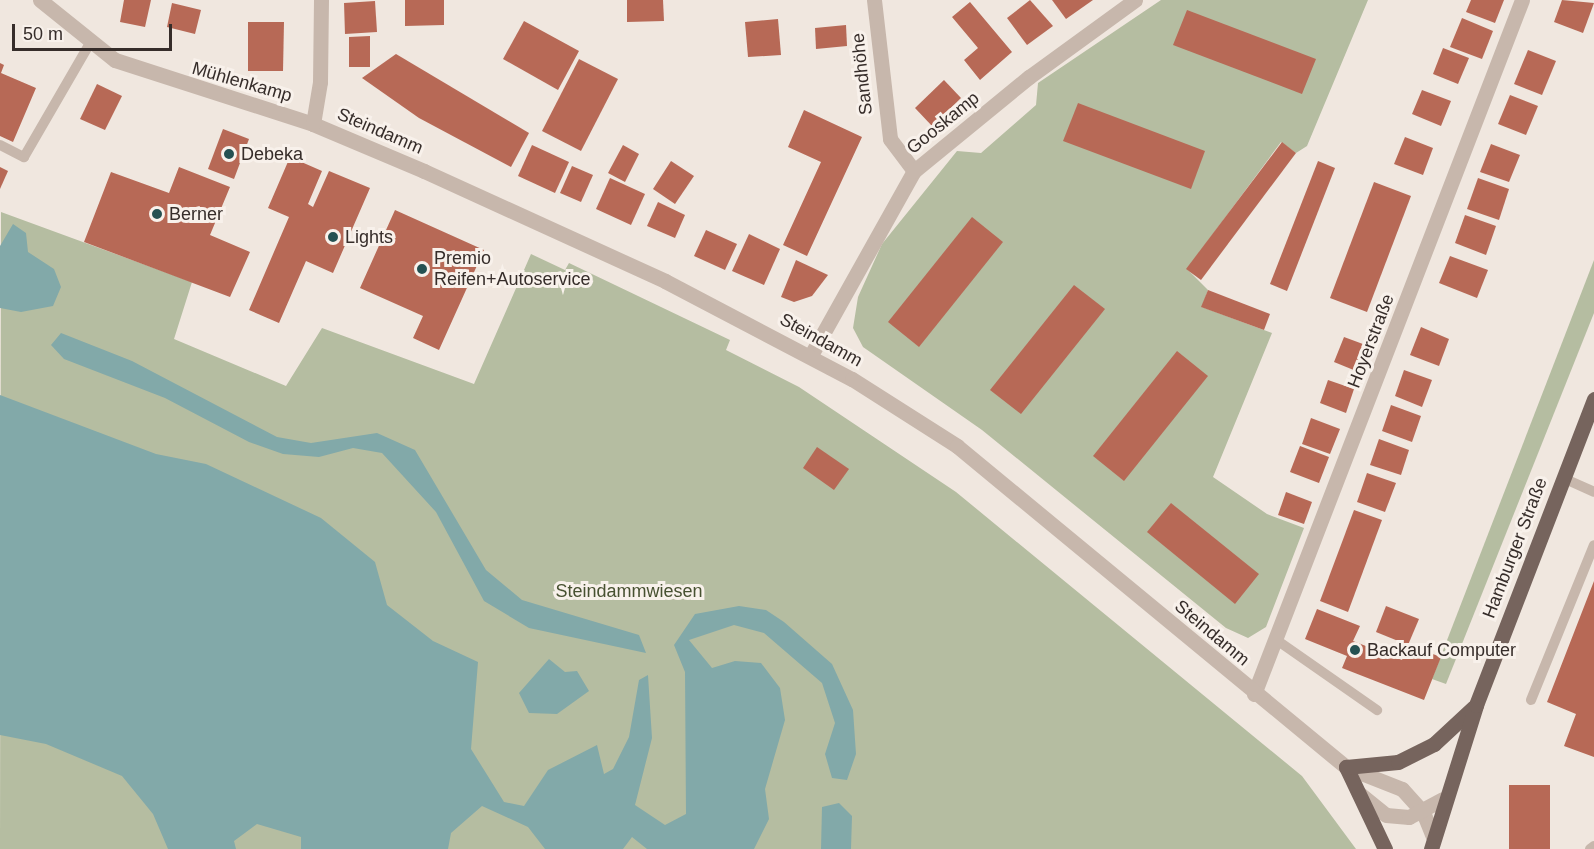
<!DOCTYPE html>
<html>
<head>
<meta charset="utf-8">
<style>
	body { margin:0 }
	#map { position:relative; width:1594px; height:849px; overflow:hidden; background:#f0e7df; font-family:Arial,sans-serif }
	div>[style] { position:absolute }
	[style*='--x'] { left:calc(var(--x)*1px); top:calc(var(--y)*1px); width:calc(var(--w)*1px); rotate:calc(var(--a)*1deg) }
	.green>* { inset:0; background:#b5bda1 }
	.water>* { inset:0; background:#82a9a9 }
	.building>* { inset:0; background:#b76956 }
	.service>* { height:10px; margin:-5px; padding:0 5px; transform-origin:5px; border-radius:5px; background:#c7b7ac }
	.minor>* { height:15px; margin:-7.5px; padding:0 7.5px; transform-origin:7.5px; border-radius:7.5px; background:#c7b7ac }
	.tertiary>* { height:15px; margin:-7.5px; padding:0 7.5px; transform-origin:7.5px; border-radius:7.5px; background:#c7b7ac }
	.primary>* { height:15px; margin:-7.5px; padding:0 7.5px; transform-origin:7.5px; border-radius:7.5px; background:#76645d }
	.dots>* { width:16px; height:16px; translate:-50% -50%; box-sizing:border-box; border:3px solid #f8f1eb; border-radius:50% }
	span { translate:-50% -50%; white-space:nowrap; text-align:center; line-height:1.15; -webkit-text-stroke:6px #f8f1eb; paint-order:stroke }
	.street-label { font-size:18px; color:#362d2a }
	.poi-label { font-size:18px; color:#362d2a }
	.left { translate:0 -50%; text-align:left }
	.park-label { font-size:18px; color:#475131 }
	.scale { position:absolute; left:12px; top:24px; width:160px; height:27px; box-sizing:border-box; border:3px solid #362d2a; border-top:0; padding-left:8px; font-size:18px; line-height:21px; white-space:nowrap; color:#362d2a; -webkit-text-stroke:4px #f8f1eb; paint-order:stroke }
</style>
</head>
<body>
<div id="map">
	<div class="green">
		<div style="clip-path:polygon(1161px 0,1368px 0,1307px 146px,1296px 153px,1281px 142px,1187px 269px,1208px 290px,1202px 307px,1272px 333px,1213px 477px,1267px 514px,1304px 528px,1266px 627px,1248px 638px,1226px 628px,982px 430px,863px 347px,853px 328px,858px 297px,882px 244px,957px 151px,981px 153px,1036px 105px,1038px 83px)"></div>
		<div style="clip-path:polygon(1px 212px,192px 282px,174px 339px,286px 386px,322px 328px,474px 384px,531px 254px,565px 270px,569px 263px,730px 340px,726px 350px,799px 387px,956px 492px,1302px 776px,1356px 849px,0 849px)"></div>
		<div style="clip-path:polygon(1594px 260px,1594px 313px,1446px 684px,1432px 679px)"></div>
	</div>
	<div class="water">
		<div style="clip-path:polygon(13px 224px,26px 233px,28px 252px,54px 269px,61px 287px,53px 306px,21px 312px,0 308px,0 246px)"></div>
		<div style="clip-path:polygon(61px 333px,132px 361px,277px 437px,311px 443px,377px 433px,415px 450px,486px 570px,522px 600px,639px 635px,646px 653px,529px 628px,484px 601px,436px 512px,382px 453px,353px 448px,319px 457px,283px 454px,249px 442px,165px 398px,64px 359px,51px 345px)"></div>
		<div style="clip-path:polygon(0 395px,156px 454px,206px 464px,321px 518px,375px 562px,387px 605px,433px 641px,478px 662px,471px 749px,504px 802px,524px 806px,548px 770px,597px 745px,604px 774px,613px 769px,629px 737px,639px 680px,648px 675px,652px 738px,635px 805px,665px 825px,686px 814px,685px 672px,674px 645px,695px 614px,739px 606px,766px 610px,784px 622px,832px 664px,853px 710px,856px 754px,847px 780px,832px 778px,825px 754px,835px 723px,822px 683px,764px 633px,734px 625px,689px 640px,712px 668px,735px 661px,761px 663px,780px 688px,785px 720px,765px 789px,769px 819px,754px 849px,647px 849px,632px 837px,623px 849px,545px 849px,528px 827px,482px 806px,451px 833px,448px 849px,301px 849px,301px 837px,257px 824px,234px 841px,236px 849px,168px 849px,153px 814px,122px 776px,46px 744px,0 735px)"></div>
		<div style="clip-path:polygon(549px 659px,565px 672px,577px 671px,589px 691px,557px 714px,529px 713px,519px 693px)"></div>
		<div style="clip-path:polygon(839px 803px,852px 816px,851px 849px,821px 849px,822px 807px)"></div>
	</div>
	<div class="building">
		<div style="clip-path:polygon(124px 0,151px 0,145px 27px,120px 22px)"></div>
		<div style="clip-path:polygon(405px 0,444px 0,444px 25px,405px 26px)"></div>
		<div style="clip-path:polygon(627px 0,663px 0,664px 21px,627px 22px)"></div>
		<div style="clip-path:polygon(1030px 0,1053px 26px,1027px 45px,1007px 18px)"></div>
		<div style="clip-path:polygon(1052px 0,1093px 0,1066px 19px)"></div>
		<div style="clip-path:polygon(1471px 0,1504px 0,1495px 23px,1466px 12px)"></div>
		<div style="clip-path:polygon(1562px 0,1594px 3px,1583px 33px,1554px 22px)"></div>
		<div style="clip-path:polygon(375px 1px,377px 32px,345px 34px,344px 3px)"></div>
		<div style="clip-path:polygon(970px 2px,1012px 52px,980px 80px,964px 60px,978px 48px,952px 17px)"></div>
		<div style="clip-path:polygon(172px 3px,201px 10px,195px 34px,167px 27px)"></div>
		<div style="clip-path:polygon(1187px 10px,1316px 59px,1302px 94px,1173px 45px)"></div>
		<div style="clip-path:polygon(1462px 18px,1493px 31px,1482px 59px,1450px 47px)"></div>
		<div style="clip-path:polygon(778px 19px,781px 55px,748px 57px,745px 22px)"></div>
		<div style="clip-path:polygon(524px 21px,579px 51px,558px 90px,503px 59px)"></div>
		<div style="clip-path:polygon(248px 22px,284px 22px,283px 71px,248px 71px)"></div>
		<div style="clip-path:polygon(846px 25px,847px 46px,816px 49px,815px 28px)"></div>
		<div style="clip-path:polygon(370px 36px,370px 67px,349px 67px,349px 37px)"></div>
		<div style="clip-path:polygon(1443px 48px,1469px 58px,1458px 84px,1433px 74px)"></div>
		<div style="clip-path:polygon(1528px 50px,1556px 61px,1542px 95px,1514px 84px)"></div>
		<div style="clip-path:polygon(396px 54px,529px 133px,511px 167px,419px 118px,362px 78px)"></div>
		<div style="clip-path:polygon(579px 59px,618px 79px,581px 151px,542px 131px)"></div>
		<div style="clip-path:polygon(0 63px,4px 65px,1px 73px,36px 88px,13px 142px,0 136px)"></div>
		<div style="clip-path:polygon(944px 80px,961px 98px,932px 126px,915px 108px)"></div>
		<div style="clip-path:polygon(97px 84px,122px 96px,105px 130px,80px 119px)"></div>
		<div style="clip-path:polygon(1422px 90px,1451px 101px,1441px 126px,1412px 114px)"></div>
		<div style="clip-path:polygon(1510px 95px,1538px 106px,1526px 135px,1498px 124px)"></div>
		<div style="clip-path:polygon(1078px 103px,1205px 151px,1191px 189px,1063px 141px)"></div>
		<div style="clip-path:polygon(804px 110px,862px 137px,807px 256px,783px 245px,821px 162px,788px 147px)"></div>
		<div style="clip-path:polygon(223px 129px,249px 139px,234px 179px,208px 169px)"></div>
		<div style="clip-path:polygon(1405px 137px,1433px 148px,1423px 175px,1394px 164px)"></div>
		<div style="clip-path:polygon(1282px 142px,1296px 153px,1201px 280px,1186px 269px)"></div>
		<div style="clip-path:polygon(1491px 144px,1520px 155px,1509px 182px,1480px 172px)"></div>
		<div style="clip-path:polygon(532px 145px,569px 162px,555px 193px,518px 176px)"></div>
		<div style="clip-path:polygon(623px 145px,639px 154px,625px 182px,608px 173px)"></div>
		<div style="clip-path:polygon(290px 157px,322px 171px,308px 204px,313px 207px,329px 171px,370px 188px,333px 273px,306px 261px,279px 323px,249px 310px,289px 217px,268px 208px)"></div>
		<div style="clip-path:polygon(671px 161px,694px 176px,675px 204px,653px 189px)"></div>
		<div style="clip-path:polygon(1318px 161px,1335px 168px,1287px 291px,1270px 284px)"></div>
		<div style="clip-path:polygon(572px 166px,593px 175px,581px 202px,560px 193px)"></div>
		<div style="clip-path:polygon(0 167px,8px 171px,0 189px)"></div>
		<div style="clip-path:polygon(179px 167px,230px 187px,210px 235px,250px 252px,230px 297px,84px 242px,111px 172px,169px 193px)"></div>
		<div style="clip-path:polygon(610px 178px,645px 194px,631px 225px,596px 209px)"></div>
		<div style="clip-path:polygon(1478px 178px,1509px 189px,1499px 220px,1467px 209px)"></div>
		<div style="clip-path:polygon(1374px 182px,1411px 196px,1367px 312px,1330px 298px)"></div>
		<div style="clip-path:polygon(658px 202px,685px 215px,675px 238px,647px 226px)"></div>
		<div style="clip-path:polygon(395px 210px,484px 250px,439px 350px,413px 338px,423px 316px,360px 288px)"></div>
		<div style="clip-path:polygon(1465px 215px,1496px 226px,1486px 255px,1455px 243px)"></div>
		<div style="clip-path:polygon(972px 217px,1003px 242px,919px 347px,888px 322px)"></div>
		<div style="clip-path:polygon(706px 230px,737px 244px,725px 270px,694px 256px)"></div>
		<div style="clip-path:polygon(749px 234px,780px 249px,764px 285px,732px 271px)"></div>
		<div style="clip-path:polygon(1450px 256px,1488px 270px,1477px 298px,1439px 283px)"></div>
		<div style="clip-path:polygon(796px 260px,828px 275px,812px 296px,794px 302px,781px 297px)"></div>
		<div style="clip-path:polygon(1074px 285px,1105px 309px,1021px 414px,990px 390px)"></div>
		<div style="clip-path:polygon(1208px 290px,1270px 314px,1264px 330px,1201px 307px)"></div>
		<div style="clip-path:polygon(1421px 327px,1449px 339px,1439px 366px,1410px 355px)"></div>
		<div style="clip-path:polygon(1344px 337px,1371px 347px,1361px 373px,1334px 362px)"></div>
		<div style="clip-path:polygon(1177px 351px,1208px 376px,1124px 481px,1093px 456px)"></div>
		<div style="clip-path:polygon(1404px 370px,1432px 380px,1422px 407px,1395px 396px)"></div>
		<div style="clip-path:polygon(1328px 380px,1354px 389px,1346px 413px,1320px 403px)"></div>
		<div style="clip-path:polygon(1391px 405px,1421px 416px,1412px 442px,1382px 431px)"></div>
		<div style="clip-path:polygon(1311px 418px,1340px 429px,1330px 454px,1302px 444px)"></div>
		<div style="clip-path:polygon(1379px 439px,1409px 450px,1401px 475px,1370px 465px)"></div>
		<div style="clip-path:polygon(1300px 446px,1329px 457px,1319px 483px,1290px 472px)"></div>
		<div style="clip-path:polygon(817px 447px,849px 469px,834px 490px,803px 468px)"></div>
		<div style="clip-path:polygon(1367px 473px,1396px 483px,1385px 512px,1357px 502px)"></div>
		<div style="clip-path:polygon(1286px 492px,1312px 502px,1304px 524px,1278px 515px)"></div>
		<div style="clip-path:polygon(1171px 503px,1259px 574px,1235px 604px,1147px 532px)"></div>
		<div style="clip-path:polygon(1354px 510px,1382px 520px,1348px 612px,1320px 601px)"></div>
		<div style="clip-path:polygon(1594px 581px,1594px 757px,1564px 746px,1576px 714px,1547px 702px)"></div>
		<div style="clip-path:polygon(1386px 606px,1419px 619px,1408px 645px,1376px 632px)"></div>
		<div style="clip-path:polygon(1317px 609px,1360px 626px,1353px 641px,1402px 660px,1408px 645px,1441px 657px,1424px 700px,1342px 668px,1347px 656px,1305px 639px)"></div>
		<div style="clip-path:polygon(1509px 785px,1550px 785px,1550px 849px,1509px 849px)"></div>
	</div>
	<div class="service">
		<div style="--x:0;--y:145;--w:27;--a:27"></div>
		<div style="--x:24;--y:157;--w:132;--a:-59.9"></div>
		<div style="--x:1563;--y:478;--w:34;--a:24"></div>
		<div style="--x:1278;--y:641;--w:121;--a:34.9"></div>
		<div style="--x:1531;--y:700;--w:167;--a:-67.9"></div>
		<div style="--x:1590;--y:849;--w:5;--a:-37"></div>
	</div>
	<div class="minor">
		<div style="--x:874;--y:0;--w:140;--a:83.4"></div>
		<div style="--x:890;--y:139;--w:40;--a:53"></div>
		<div style="--x:811;--y:355;--w:211;--a:-60.8"></div>
		<div style="--x:914;--y:171;--w:149;--a:-39.3"></div>
		<div style="--x:1029;--y:77;--w:131;--a:-36"></div>
		<div style="--x:1254;--y:694;--w:744;--a:-68.89"></div>
	</div>
	<div class="tertiary">
		<div style="--x:40;--y:0;--w:96;--a:38.7"></div>
		<div style="--x:115;--y:60;--w:208;--a:17.9"></div>
		<div style="--x:313;--y:124;--w:121;--a:22.9"></div>
		<div style="--x:424;--y:171;--w:265;--a:24.5"></div>
		<div style="--x:665;--y:281;--w:211;--a:27.7"></div>
		<div style="--x:852;--y:379;--w:125;--a:32.5"></div>
		<div style="--x:957;--y:446;--w:504;--a:39.53"></div>
		<div style="--x:1346;--y:767;--w:60;--a:21.4"></div>
		<div style="--x:1402;--y:789;--w:31;--a:48"></div>
		<div style="--x:1423;--y:812;--w:27;--a:68"></div>
		<div style="--x:313;--y:124;--w:43;--a:-80.5"></div>
		<div style="--x:320;--y:82;--w:82;--a:-89.3"></div>
		<div style="--x:1360;--y:794;--w:33;--a:39"></div>
		<div style="--x:1386;--y:815;--w:23;--a:5"></div>
		<div style="--x:1409;--y:817;--w:38;--a:-28"></div>
	</div>
	<div class="primary">
		<div style="--x:1385;--y:849;--w:91;--a:-115.4"></div>
		<div style="--x:1346;--y:767;--w:52;--a:-5.5"></div>
		<div style="--x:1398;--y:762;--w:40;--a:-26.6"></div>
		<div style="--x:1434;--y:744;--w:54;--a:-42.8"></div>
		<div style="--x:1431;--y:849;--w:151;--a:-72.6"></div>
		<div style="--x:1476;--y:705;--w:328;--a:-68.9"></div>
	</div>
	<div class="dots">
		<div style="left:229px;top:154px;background:#255152"></div>
		<div style="left:157px;top:214px;background:#255152"></div>
		<div style="left:333px;top:237px;background:#255152"></div>
		<div style="left:422px;top:269px;background:#255152"></div>
		<div style="left:1355px;top:650px;background:#255152"></div>
	</div>
	<div class="street-label">
		<span style="left:862px;top:74px;rotate:-96deg">Sandhöhe</span>
		<span style="left:242px;top:82px;rotate:16deg">Mühlenkamp</span>
		<span style="left:943px;top:123px;rotate:-39deg">Gooskamp</span>
		<span style="left:380px;top:131px;rotate:23deg">Steindamm</span>
		<span style="left:821px;top:340px;rotate:29deg">Steindamm</span>
		<span style="left:1371px;top:341px;rotate:-69deg">Hoyerstraße</span>
		<span style="left:1515px;top:548px;rotate:-69deg">Hamburger Straße</span>
		<span style="left:1212px;top:633px;rotate:40deg">Steindamm</span>
	</div>
	<div class="poi-label">
		<span class="left" style="left:241px;top:154px">Debeka</span>
		<span class="left" style="left:169px;top:214px">Berner</span>
		<span class="left" style="left:345px;top:237px">Lights</span>
		<span class="left" style="left:434px;top:269px">Premio<br>Reifen+Autoservice</span>
		<span class="left" style="left:1367px;top:650px">Backauf Computer</span>
	</div>
	<div class="park-label">
		<span style="left:629px;top:591px">Steindammwiesen</span>
	</div>
	<div class="scale">50 m</div>
</div>
</body>
</html>
